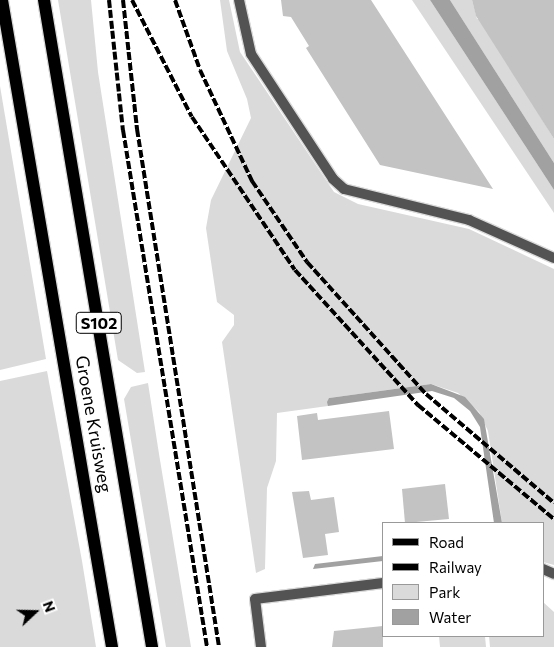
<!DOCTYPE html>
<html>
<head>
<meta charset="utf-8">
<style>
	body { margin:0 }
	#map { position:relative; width:554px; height:647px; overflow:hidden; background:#fff; font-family:Commissioner,sans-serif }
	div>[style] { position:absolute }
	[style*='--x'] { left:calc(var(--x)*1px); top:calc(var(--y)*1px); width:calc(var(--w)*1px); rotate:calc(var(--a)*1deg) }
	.green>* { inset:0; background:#dadada }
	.water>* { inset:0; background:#a1a1a1 }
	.building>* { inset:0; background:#c3c3c3 }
	.roads { filter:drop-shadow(1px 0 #dbdbdb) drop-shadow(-1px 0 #dbdbdb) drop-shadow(0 1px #dbdbdb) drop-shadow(0 -1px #dbdbdb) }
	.street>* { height:10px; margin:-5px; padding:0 5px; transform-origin:5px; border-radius:5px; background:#535353 }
	.primary>* { height:12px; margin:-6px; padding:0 6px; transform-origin:6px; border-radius:6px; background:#000 }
	.rail>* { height:4px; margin-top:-2px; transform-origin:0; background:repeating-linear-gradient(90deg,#000 0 8px,transparent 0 10.5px) }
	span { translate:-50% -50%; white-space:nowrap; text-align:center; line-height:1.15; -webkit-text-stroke:5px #fff; paint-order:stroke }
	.shield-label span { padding:1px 4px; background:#fff; border:1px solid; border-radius:4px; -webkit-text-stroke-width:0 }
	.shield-label { font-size:16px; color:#000; font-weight:700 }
	.street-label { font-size:18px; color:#000 }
	.legend { position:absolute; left:382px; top:522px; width:162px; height:115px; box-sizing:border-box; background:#fff; border:1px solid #999; margin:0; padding:6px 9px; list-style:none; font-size:15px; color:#000 }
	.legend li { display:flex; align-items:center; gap:10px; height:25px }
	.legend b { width:25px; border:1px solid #999 }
	.north { position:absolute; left:10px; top:587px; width:50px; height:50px; -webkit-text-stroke:4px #fff; paint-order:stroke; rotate:69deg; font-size:14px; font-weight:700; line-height:20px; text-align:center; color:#000 }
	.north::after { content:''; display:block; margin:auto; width:18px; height:22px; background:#000; clip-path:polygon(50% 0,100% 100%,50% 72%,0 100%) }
</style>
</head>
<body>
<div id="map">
	<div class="green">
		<div style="clip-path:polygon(58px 0,91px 0,98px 72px,145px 372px,137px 373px,118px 360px)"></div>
		<div style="clip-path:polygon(220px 0,229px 0,240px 52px,334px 192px,358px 204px,469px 229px,554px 269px,554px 565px,543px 562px,543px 523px,502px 523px,488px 431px,479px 412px,458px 393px,431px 384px,329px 398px,328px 406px,277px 413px,276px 461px,267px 488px,265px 569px,256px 573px,222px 342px,234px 325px,234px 315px,217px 302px,206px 228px,211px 200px,251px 118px,247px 99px,227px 51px)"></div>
		<div style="clip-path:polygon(412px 0,430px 0,554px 190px,554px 213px)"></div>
		<div style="clip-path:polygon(450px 0,472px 0,477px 19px,554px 16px,485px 26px,554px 139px,554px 163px)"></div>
		<div style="clip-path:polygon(0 86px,46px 359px,0 370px)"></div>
		<div style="clip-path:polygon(47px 371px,82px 561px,96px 647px,0 647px,0 381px)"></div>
		<div style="clip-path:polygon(148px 383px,159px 454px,191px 647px,166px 647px,124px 399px,131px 387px)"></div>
		<div style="clip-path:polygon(543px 602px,554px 612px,554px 647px,490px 647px,489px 636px,543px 636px)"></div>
		<div style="clip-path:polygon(439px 636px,485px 636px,486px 647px,440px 647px)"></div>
	</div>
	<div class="water">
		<div style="clip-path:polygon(430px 0,450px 0,554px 163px,554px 190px)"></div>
		<div style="clip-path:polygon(431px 384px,465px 397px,484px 419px,502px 523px,494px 523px,480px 427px,470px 411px,454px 398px,432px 391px,328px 406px,327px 402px,329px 398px)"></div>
		<div style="clip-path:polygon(383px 556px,383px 561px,313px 569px,315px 564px)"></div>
	</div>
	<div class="building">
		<div style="clip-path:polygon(281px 0,371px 0,493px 189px,380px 165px,306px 48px,309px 46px,291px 17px,283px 16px)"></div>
		<div style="clip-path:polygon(472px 0,554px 0,554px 139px,476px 16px)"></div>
		<div style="clip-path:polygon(389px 411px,394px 449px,302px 460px,297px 416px,317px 413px,318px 420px)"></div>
		<div style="clip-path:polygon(445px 484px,449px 519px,405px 523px,402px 489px)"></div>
		<div style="clip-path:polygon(309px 491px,311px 500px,334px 497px,339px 532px,325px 534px,328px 555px,303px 558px,292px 492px)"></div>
		<div style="clip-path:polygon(383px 626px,383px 647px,332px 647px,334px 631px)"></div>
	</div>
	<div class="roads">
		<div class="street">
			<div style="--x:239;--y:0;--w:55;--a:77.5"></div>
			<div style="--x:251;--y:54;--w:149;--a:56.7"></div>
			<div style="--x:333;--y:179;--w:15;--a:42"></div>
			<div style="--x:344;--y:189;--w:129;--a:13.9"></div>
			<div style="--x:469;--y:220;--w:93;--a:24.1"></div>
			<div style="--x:543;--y:569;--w:12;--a:24"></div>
			<div style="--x:261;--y:647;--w:48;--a:-97.1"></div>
			<div style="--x:255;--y:599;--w:129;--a:-7.1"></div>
		</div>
		<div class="primary">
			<div style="--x:2;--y:0;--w:656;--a:80.35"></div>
			<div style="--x:44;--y:0;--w:656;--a:80.52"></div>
		</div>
	</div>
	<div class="rail">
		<div style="--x:109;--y:0;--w:131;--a:83.9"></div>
		<div style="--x:123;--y:130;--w:524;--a:80.77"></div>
		<div style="--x:123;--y:0;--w:130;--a:83.8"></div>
		<div style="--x:137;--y:129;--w:524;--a:81"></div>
		<div style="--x:132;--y:0;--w:131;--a:62.9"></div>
		<div style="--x:192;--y:117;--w:184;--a:56.1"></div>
		<div style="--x:295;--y:270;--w:183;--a:47.7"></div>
		<div style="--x:418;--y:405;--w:177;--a:40"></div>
		<div style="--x:175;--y:0;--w:74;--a:70.3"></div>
		<div style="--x:200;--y:70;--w:123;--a:64.9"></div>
		<div style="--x:252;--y:181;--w:98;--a:55.8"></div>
		<div style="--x:307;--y:262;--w:178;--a:48"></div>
		<div style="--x:426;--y:394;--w:168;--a:40.4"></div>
	</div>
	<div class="shield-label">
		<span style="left:99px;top:323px">S102</span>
	</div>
	<div class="street-label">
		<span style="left:94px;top:424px;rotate:80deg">Groene Kruisweg</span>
	</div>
	<ul class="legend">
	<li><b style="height:6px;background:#000"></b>Road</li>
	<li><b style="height:6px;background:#000"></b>Railway</li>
	<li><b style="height:14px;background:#dadada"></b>Park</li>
	<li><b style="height:14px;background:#a1a1a1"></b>Water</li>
	</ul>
	<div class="north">N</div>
</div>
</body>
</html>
